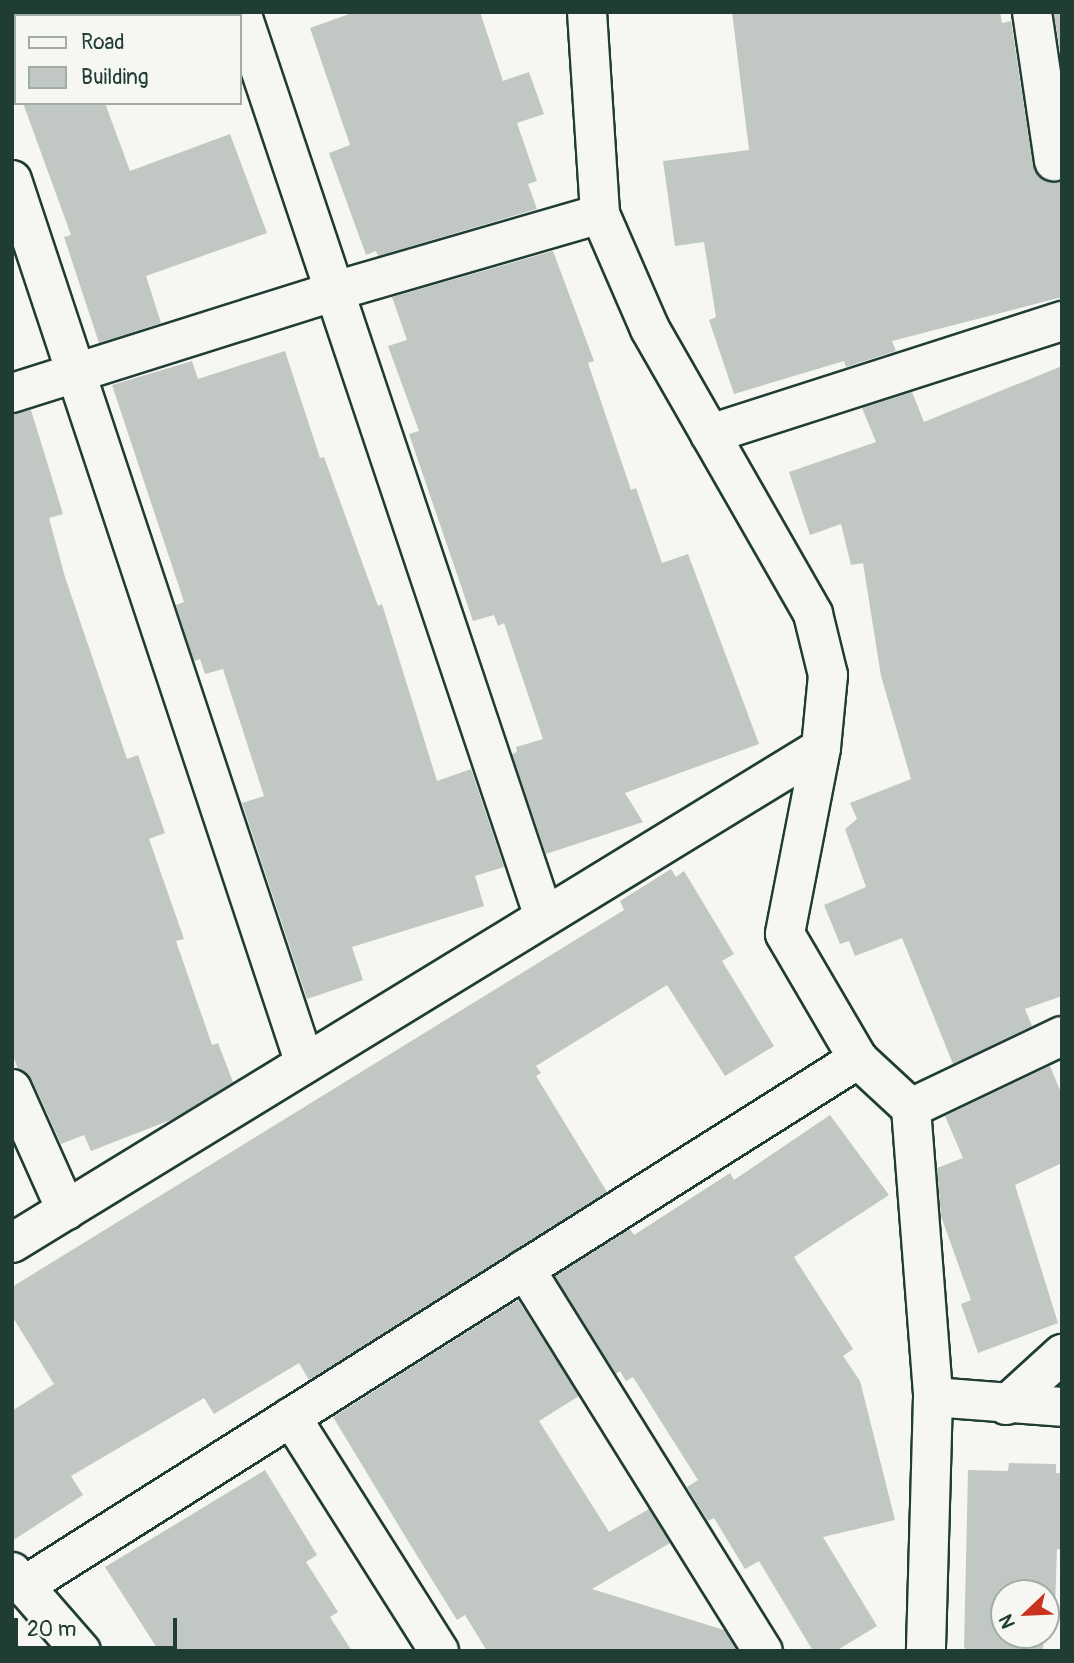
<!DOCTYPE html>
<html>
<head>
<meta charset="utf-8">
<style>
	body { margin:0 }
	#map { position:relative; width:1074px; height:1663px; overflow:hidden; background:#f6f6f2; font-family:Pangolin,sans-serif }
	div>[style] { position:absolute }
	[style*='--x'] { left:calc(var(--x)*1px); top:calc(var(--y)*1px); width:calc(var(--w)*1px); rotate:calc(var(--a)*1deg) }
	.building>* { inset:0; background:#c1c8c3 }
	.roads { filter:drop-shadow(2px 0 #1f3d34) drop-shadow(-2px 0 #1f3d34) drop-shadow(0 2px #1f3d34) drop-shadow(0 -2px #1f3d34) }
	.minor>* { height:38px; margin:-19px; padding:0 19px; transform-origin:19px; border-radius:19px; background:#f6f6f2 }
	span { translate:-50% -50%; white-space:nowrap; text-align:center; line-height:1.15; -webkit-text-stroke:6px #f6f6f2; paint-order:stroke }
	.frame { position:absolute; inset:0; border:14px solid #1f3d34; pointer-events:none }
	.legend { position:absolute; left:14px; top:14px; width:228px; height:91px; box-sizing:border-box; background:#f6f6f2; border:2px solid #a0aca6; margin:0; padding:9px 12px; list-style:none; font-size:21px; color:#1f3d34 }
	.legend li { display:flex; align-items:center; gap:14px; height:35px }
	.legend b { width:35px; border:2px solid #a0aca6 }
	.north { position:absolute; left:990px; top:1579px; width:70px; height:70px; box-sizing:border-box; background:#f6f6f2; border:2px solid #a0aca6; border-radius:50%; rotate:247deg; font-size:19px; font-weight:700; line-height:28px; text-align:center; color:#1f3d34 }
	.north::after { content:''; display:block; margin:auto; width:24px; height:32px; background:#c8321e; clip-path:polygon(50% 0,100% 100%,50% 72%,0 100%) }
	.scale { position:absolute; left:14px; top:1618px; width:163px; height:32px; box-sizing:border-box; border:4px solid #1f3d34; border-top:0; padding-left:9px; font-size:21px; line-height:24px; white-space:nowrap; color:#1f3d34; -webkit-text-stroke:5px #f6f6f2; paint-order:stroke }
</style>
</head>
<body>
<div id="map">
	<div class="building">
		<div style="clip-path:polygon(355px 12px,480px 12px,503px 81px,529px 72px,544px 114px,517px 123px,537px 181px,528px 184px,537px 209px,378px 256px,376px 251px,366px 255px,329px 153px,350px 145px,310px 28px)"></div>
		<div style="clip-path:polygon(732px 12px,1000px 12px,1002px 23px,1011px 21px,1033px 165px,1045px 181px,1062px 181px,1062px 297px,892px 341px,896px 351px,846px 367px,844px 361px,734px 394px,709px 320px,716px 317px,704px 242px,675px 246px,663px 161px,749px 150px)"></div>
		<div style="clip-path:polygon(1062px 13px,1062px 64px,1054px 14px)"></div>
		<div style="clip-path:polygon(23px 103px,105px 103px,130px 171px,230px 134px,267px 233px,146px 276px,161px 323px,99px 343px,64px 237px,71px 235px)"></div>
		<div style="clip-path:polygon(553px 251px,594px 361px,588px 363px,631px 490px,636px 488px,662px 563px,688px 554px,759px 744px,625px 793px,643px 822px,546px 854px,512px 754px,517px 752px,516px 747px,543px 739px,504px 623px,498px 626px,494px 615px,473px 621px,409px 434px,419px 431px,388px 346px,407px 340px,392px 297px)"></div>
		<div style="clip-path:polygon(285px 351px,320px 458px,324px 457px,378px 606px,382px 604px,437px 781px,471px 769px,504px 867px,475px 876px,484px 906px,352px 947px,363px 980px,307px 999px,242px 803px,264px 796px,223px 669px,205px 674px,200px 659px,194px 661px,176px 605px,184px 602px,112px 385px,192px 361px,198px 379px)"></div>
		<div style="clip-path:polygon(1062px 366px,1062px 996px,1025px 1009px,1032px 1026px,953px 1064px,902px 938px,855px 956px,849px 941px,840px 944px,824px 905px,866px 887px,845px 829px,857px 819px,850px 803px,911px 779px,881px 676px,863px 563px,851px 565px,841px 524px,810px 535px,789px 472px,876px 442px,862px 408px,912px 392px,924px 422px)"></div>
		<div style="clip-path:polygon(31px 410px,63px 514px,49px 518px,65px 577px,127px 759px,138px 755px,165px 833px,149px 839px,184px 939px,176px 941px,212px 1045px,218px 1043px,233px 1082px,173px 1119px,91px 1151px,84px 1135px,61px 1144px,32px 1080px,18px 1069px,12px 1053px,12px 414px)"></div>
		<div style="clip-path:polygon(671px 869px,676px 877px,684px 871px,734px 954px,722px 961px,774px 1046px,725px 1076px,667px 985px,536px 1066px,541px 1073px,536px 1076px,607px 1192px,309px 1380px,299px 1363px,214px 1414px,204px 1398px,71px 1476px,83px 1495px,12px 1541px,12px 1411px,54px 1384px,12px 1316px,12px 1287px,624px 910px,620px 901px)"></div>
		<div style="clip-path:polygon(1050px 1066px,1062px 1095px,1062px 1163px,1015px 1185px,1058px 1323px,978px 1353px,961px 1304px,971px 1300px,941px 1216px,937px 1168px,963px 1158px,945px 1116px)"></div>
		<div style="clip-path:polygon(830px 1115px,889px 1195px,794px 1257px,853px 1349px,843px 1356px,860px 1381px,895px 1520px,823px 1537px,877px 1626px,836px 1651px,813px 1651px,759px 1561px,745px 1569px,714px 1518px,708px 1521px,687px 1487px,698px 1480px,633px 1377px,626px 1381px,620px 1371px,616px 1374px,555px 1276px,630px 1229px,634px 1235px,730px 1173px,734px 1180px)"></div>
		<div style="clip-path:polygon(518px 1300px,579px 1396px,539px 1421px,609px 1532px,649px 1509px,670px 1543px,592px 1589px,724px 1630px,737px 1651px,487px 1651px,465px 1615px,457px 1620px,408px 1541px,333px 1417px)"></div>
		<div style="clip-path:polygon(1009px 1463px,1056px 1464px,1056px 1473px,1062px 1473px,1062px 1550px,1057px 1549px,1055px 1609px,1046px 1606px,1046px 1593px,1004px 1593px,1004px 1635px,1044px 1635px,1043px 1651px,970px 1651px,964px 1648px,968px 1470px,1008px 1471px)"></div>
		<div style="clip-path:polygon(265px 1470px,317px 1555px,306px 1562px,338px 1612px,330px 1617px,352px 1651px,159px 1651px,105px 1567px)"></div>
	</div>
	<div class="roads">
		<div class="minor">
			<div style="--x:241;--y:12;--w:954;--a:71.49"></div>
			<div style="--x:587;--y:12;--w:202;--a:86.3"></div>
			<div style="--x:600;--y:214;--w:125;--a:66.5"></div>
			<div style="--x:650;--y:329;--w:328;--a:60.2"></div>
			<div style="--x:813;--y:614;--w:63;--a:76.2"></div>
			<div style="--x:828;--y:675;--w:73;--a:95.5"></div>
			<div style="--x:821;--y:748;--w:189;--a:101"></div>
			<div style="--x:785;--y:934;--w:145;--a:59.7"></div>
			<div style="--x:858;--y:1059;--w:72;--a:42.8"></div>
			<div style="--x:911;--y:1108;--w:290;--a:85.6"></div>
			<div style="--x:933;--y:1397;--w:254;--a:91.6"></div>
			<div style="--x:1032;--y:12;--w:151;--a:81.6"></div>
			<div style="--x:12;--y:180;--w:931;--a:71.66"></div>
			<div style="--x:12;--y:393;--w:339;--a:-17.5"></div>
			<div style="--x:335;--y:291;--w:276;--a:-16.2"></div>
			<div style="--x:710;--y:434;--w:370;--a:-17.8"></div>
			<div style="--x:12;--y:1089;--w:133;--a:65.9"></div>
			<div style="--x:911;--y:1108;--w:167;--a:-25.5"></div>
			<div style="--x:12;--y:1243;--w:948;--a:-31.46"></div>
			<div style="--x:525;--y:1269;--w:450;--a:58.1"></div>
			<div style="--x:933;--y:1397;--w:129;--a:4.4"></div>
			<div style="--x:1006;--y:1405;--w:76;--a:-42.3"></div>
			<div style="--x:291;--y:1417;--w:277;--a:57.7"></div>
			<div style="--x:12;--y:1572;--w:105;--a:48.9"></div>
			<div style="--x:24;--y:1586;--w:987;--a:-32.29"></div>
		</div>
	</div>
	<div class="frame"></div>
	<ul class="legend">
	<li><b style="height:9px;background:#f6f6f2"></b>Road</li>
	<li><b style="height:19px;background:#c1c8c3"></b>Building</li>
	</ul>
	<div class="north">N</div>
	<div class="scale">20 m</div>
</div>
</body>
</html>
